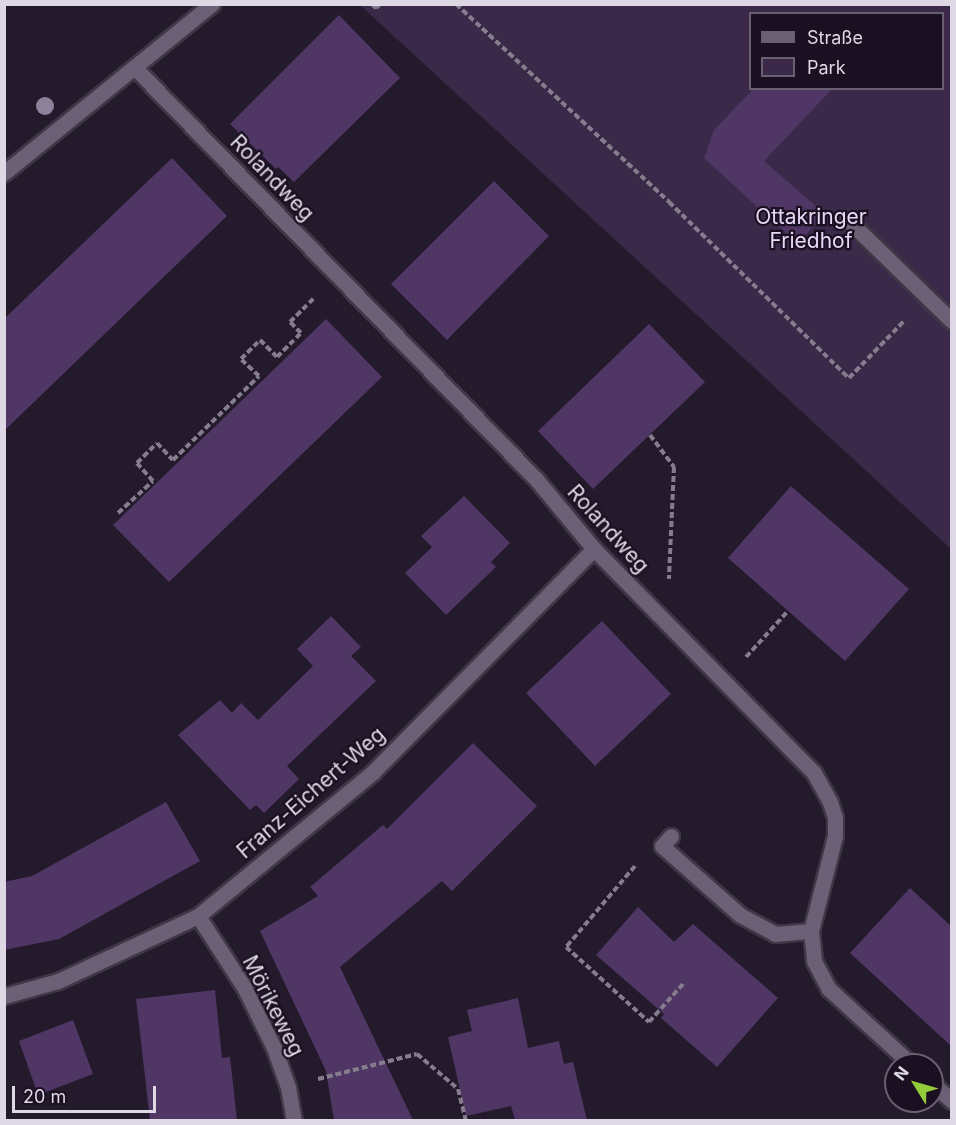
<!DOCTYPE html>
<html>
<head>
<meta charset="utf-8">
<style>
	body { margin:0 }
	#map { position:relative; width:956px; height:1125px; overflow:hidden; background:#231a2c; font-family:Inter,sans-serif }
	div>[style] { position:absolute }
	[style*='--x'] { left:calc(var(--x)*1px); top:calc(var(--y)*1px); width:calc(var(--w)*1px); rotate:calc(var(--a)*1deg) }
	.green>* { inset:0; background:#3b2949 }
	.building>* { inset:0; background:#4f3664 }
	.path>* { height:4px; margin-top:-2px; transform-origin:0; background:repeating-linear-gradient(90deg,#857d8d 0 6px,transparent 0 9px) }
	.roads { filter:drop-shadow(2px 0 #3f3746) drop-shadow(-2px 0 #3f3746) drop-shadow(0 2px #3f3746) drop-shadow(0 -2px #3f3746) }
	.service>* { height:15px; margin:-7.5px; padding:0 7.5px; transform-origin:7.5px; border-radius:7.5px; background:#6b6076 }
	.minor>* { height:15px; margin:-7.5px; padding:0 7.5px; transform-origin:7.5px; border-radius:7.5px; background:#6b6076 }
	.trees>* { width:18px; height:18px; margin:-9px; border-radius:50%; background:#8e829b }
	span { translate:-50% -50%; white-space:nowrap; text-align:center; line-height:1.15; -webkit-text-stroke:4.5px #1a1022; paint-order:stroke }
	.street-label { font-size:21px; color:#ded7e4 }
	.park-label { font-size:21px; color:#e6d7f5 }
	.frame { position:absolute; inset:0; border:6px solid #ded7e4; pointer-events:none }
	.legend { position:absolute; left:749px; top:12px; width:195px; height:78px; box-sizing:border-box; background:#1a1022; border:2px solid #686070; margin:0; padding:8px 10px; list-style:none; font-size:18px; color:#ded7e4 }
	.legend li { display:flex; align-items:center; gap:12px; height:30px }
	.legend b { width:30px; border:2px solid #686070 }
	.north { position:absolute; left:884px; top:1053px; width:60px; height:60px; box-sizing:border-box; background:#1a1022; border:2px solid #686070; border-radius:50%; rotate:307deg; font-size:16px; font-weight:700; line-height:24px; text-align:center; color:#ded7e4 }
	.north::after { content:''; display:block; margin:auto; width:21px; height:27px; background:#95cc3b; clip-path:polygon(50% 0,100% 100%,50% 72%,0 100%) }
	.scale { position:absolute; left:12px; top:1086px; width:144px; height:27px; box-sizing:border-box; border:3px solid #ded7e4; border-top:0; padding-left:8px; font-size:18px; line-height:21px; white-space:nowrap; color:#ded7e4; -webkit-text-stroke:4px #1a1022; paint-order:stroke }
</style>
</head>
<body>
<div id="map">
	<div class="green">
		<div style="clip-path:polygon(evenodd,360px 5px,951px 5px,951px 549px,360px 5px,750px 14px,942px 14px,942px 88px,750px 88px,750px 14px)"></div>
	</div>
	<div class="building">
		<div style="clip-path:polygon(339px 15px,400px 78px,294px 182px,278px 167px,276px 169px,230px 124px)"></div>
		<div style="clip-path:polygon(754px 88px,833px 88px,764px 161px,824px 213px,798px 244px,704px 158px,714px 130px)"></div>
		<div style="clip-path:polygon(172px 158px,227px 216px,4px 431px,4px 319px)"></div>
		<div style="clip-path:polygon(494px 181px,549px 236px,447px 340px,391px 284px)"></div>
		<div style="clip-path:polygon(326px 319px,382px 377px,169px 582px,113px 525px)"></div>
		<div style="clip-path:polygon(649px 324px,705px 382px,593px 489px,538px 431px)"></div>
		<div style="clip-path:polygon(791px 486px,909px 589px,845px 661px,728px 558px)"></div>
		<div style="clip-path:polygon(464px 496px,510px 543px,491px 562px,496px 567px,446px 615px,405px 573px,432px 547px,421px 536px)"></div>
		<div style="clip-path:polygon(331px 616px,361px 647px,351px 656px,376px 681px,287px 766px,299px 779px,264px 813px,256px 805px,250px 810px,178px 735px,220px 700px,232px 713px,241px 703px,258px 720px,313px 666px,297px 649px)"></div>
		<div style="clip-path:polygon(602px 621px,671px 694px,595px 766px,526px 693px)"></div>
		<div style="clip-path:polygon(473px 743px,537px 806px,452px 891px,442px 881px,340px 967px,413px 1120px,334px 1120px,326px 1071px,260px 931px,318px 896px,310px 887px,383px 825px,387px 829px)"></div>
		<div style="clip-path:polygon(166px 802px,200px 861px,59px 939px,4px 950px,4px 882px,32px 876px)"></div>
		<div style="clip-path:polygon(910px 888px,951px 926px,951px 1046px,850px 953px)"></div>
		<div style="clip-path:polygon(638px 907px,674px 942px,693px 924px,778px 998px,717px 1067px,661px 1018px,664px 1014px,596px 955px)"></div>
		<div style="clip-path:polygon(215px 990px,222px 1058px,230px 1057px,237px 1120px,150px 1120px,136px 999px)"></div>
		<div style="clip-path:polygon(518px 998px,528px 1048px,559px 1041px,564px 1064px,573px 1062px,587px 1120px,515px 1120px,511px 1106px,466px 1116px,448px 1037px,472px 1031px,467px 1010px)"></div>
		<div style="clip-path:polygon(73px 1020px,93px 1074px,38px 1095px,19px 1041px)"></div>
	</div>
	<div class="path">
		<div style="--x:372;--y:4;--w:6;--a:45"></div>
		<div style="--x:376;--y:8;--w:6;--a:-45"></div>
		<div style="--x:456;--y:4;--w:291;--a:42.9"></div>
		<div style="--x:669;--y:202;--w:252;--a:44.4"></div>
		<div style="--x:849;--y:378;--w:79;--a:-46"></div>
		<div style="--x:650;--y:435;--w:40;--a:53"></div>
		<div style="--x:674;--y:467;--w:112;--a:92.6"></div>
		<div style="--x:118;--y:513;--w:47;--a:-42.4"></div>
		<div style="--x:153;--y:481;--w:24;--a:-132"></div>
		<div style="--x:137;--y:463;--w:28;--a:-45"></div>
		<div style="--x:157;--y:443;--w:23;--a:47"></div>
		<div style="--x:173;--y:460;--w:120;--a:-44.3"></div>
		<div style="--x:259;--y:376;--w:25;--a:-137"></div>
		<div style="--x:241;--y:359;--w:27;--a:-45"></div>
		<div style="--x:260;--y:340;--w:24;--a:45"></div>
		<div style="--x:277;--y:357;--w:34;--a:-45"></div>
		<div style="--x:301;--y:333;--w:16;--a:-135"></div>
		<div style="--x:290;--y:322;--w:33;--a:-45"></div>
		<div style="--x:746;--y:657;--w:62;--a:-47.6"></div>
		<div style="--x:635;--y:866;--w:106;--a:130.4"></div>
		<div style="--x:566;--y:947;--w:112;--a:42.1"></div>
		<div style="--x:649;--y:1022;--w:51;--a:-48.2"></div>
		<div style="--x:318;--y:1079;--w:102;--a:-14.2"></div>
		<div style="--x:417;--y:1054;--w:54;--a:40.5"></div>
		<div style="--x:458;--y:1089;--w:32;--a:76"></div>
	</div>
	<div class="roads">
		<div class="service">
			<div style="--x:847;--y:219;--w:146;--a:44.2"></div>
			<div style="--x:671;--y:836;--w:13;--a:132"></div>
			<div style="--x:662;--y:846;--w:104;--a:41.5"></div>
			<div style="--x:740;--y:915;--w:40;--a:28"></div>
			<div style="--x:775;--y:934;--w:36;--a:-5"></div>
		</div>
		<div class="minor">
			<div style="--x:135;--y:68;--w:574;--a:45.71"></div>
			<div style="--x:536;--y:479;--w:91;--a:50.4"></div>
			<div style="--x:594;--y:549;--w:314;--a:45.5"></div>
			<div style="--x:814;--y:773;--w:33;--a:61"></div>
			<div style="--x:830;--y:802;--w:16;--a:72"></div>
			<div style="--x:835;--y:817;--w:19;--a:90"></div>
			<div style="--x:835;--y:836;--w:98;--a:104.2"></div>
			<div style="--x:811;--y:931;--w:30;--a:84"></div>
			<div style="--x:814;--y:961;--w:32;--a:62"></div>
			<div style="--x:829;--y:989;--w:113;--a:42.5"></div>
			<div style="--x:4;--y:173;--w:268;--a:-39.1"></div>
			<div style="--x:198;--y:916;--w:85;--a:57.1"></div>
			<div style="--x:244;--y:987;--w:68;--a:63.8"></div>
			<div style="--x:274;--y:1048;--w:41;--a:70.3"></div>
			<div style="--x:288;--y:1087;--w:34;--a:80"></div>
			<div style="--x:4;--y:996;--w:56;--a:-15.5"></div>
			<div style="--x:58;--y:981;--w:154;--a:-24.9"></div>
			<div style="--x:198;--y:916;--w:227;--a:-39.4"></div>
			<div style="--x:373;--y:772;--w:314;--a:-45.3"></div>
			<div style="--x:932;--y:1083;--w:27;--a:42"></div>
		</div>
	</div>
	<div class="trees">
		<div style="left:45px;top:106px"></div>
	</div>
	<div class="street-label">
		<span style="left:272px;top:178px;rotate:46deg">Rolandweg</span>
		<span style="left:608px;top:529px;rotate:48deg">Rolandweg</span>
		<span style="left:311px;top:793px;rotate:-41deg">Franz-Eichert-Weg</span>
		<span style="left:273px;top:1006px;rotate:63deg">Mörikeweg</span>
	</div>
	<div class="park-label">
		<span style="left:811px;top:229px">Ottakringer<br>Friedhof</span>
	</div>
	<div class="frame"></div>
	<ul class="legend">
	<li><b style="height:8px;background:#6b6076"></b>Straße</li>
	<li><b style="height:16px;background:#3b2949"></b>Park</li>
	</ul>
	<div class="north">N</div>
	<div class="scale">20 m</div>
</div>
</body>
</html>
